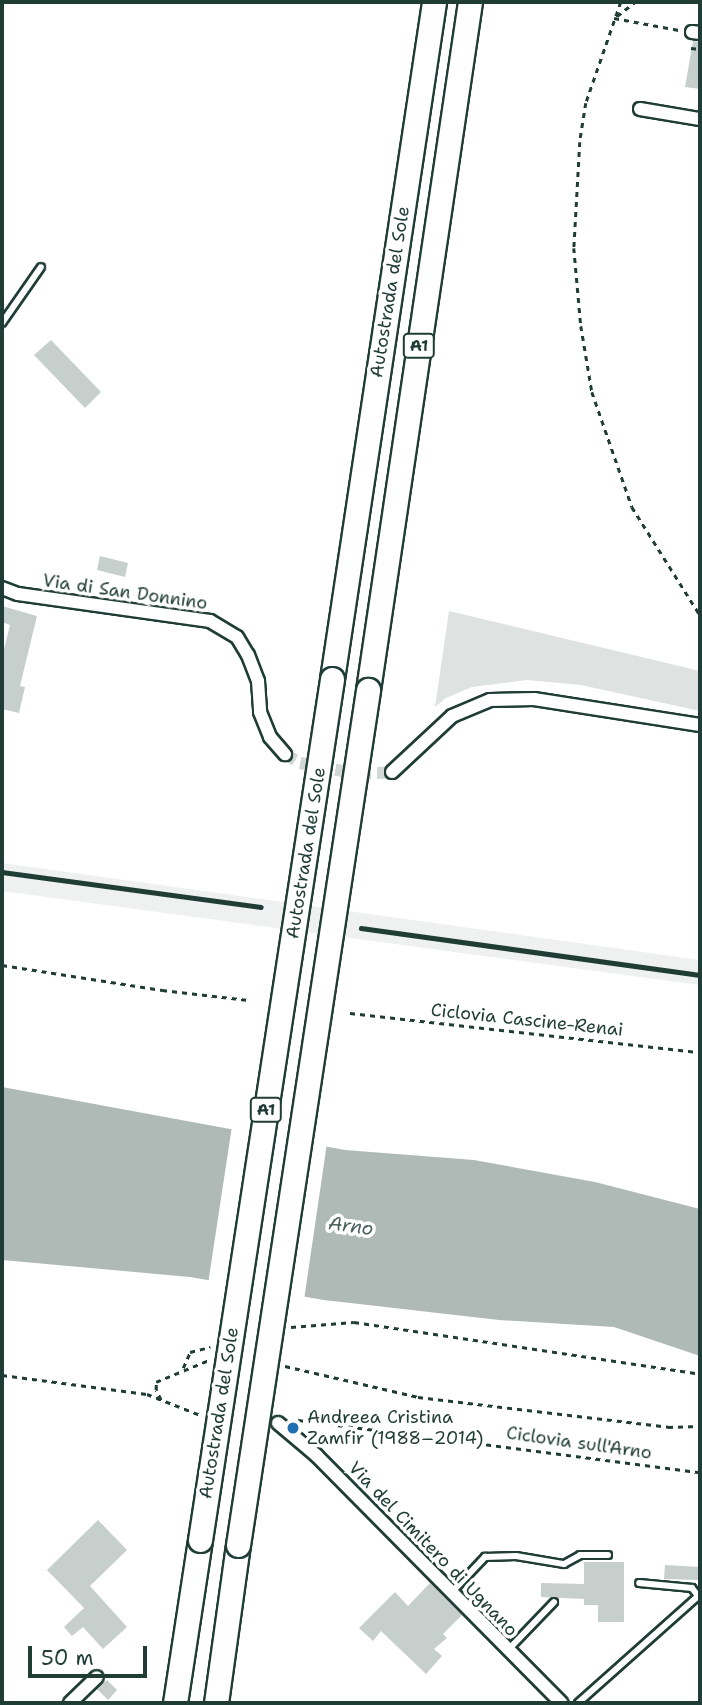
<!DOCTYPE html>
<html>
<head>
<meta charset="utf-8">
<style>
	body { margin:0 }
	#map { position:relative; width:702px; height:1705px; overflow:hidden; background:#fff; font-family:"Shantell Sans",sans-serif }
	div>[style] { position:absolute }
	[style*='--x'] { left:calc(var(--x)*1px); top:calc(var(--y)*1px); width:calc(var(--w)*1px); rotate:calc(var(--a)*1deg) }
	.built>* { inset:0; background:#eef1f0 }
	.green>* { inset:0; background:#dee3e2 }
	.water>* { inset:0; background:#afbab7 }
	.pier>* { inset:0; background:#fff }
	.building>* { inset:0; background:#c7cfcc }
	.street-tunnel>* { height:12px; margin-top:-6px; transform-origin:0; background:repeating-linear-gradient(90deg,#d2d8d6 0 12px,transparent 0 18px) }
	.path>* { height:2.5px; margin-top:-1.25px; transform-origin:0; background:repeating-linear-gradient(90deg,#1f3d34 0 5px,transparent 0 10px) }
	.roads { filter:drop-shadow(2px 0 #1f3d34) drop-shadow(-2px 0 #1f3d34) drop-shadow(0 2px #1f3d34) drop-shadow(0 -2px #1f3d34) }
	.lane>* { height:6px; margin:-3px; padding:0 3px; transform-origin:3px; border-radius:3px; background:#fff }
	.street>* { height:12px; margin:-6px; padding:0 6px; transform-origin:6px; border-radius:6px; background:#fff }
	.highway>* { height:23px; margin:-11.5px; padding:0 11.5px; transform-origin:11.5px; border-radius:11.5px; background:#fff }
	.rail>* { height:4.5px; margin:-2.25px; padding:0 2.25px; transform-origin:2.25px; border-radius:2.25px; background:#1f3d34 }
	.bridges { filter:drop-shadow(2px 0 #1f3d34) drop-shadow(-2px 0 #1f3d34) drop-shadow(0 2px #1f3d34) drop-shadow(0 -2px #1f3d34) }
	.highway-bridge>* { height:23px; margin:-11.5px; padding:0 11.5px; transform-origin:11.5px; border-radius:11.5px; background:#fff }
	.dots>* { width:19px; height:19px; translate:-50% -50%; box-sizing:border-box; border:4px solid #fff; border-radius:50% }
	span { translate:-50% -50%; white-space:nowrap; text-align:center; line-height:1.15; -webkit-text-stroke:7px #fff; paint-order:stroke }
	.shield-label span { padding:2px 5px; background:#fff; border:2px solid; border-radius:5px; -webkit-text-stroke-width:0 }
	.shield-label { font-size:16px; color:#1f3d34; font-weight:700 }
	.street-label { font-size:18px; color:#1f3d34 }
	.poi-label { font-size:18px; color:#1f3d34 }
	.left { translate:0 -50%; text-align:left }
	.water-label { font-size:19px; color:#4a625b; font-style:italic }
	.frame { position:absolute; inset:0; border:4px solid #1f3d34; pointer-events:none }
	.scale { position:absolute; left:28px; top:1646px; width:119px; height:32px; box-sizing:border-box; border:4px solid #1f3d34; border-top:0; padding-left:9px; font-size:21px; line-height:24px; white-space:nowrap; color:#1f3d34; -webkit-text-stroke:5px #fff; paint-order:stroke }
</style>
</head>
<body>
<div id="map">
	<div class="built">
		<div style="clip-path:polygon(2px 863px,700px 960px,700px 985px,2px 891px)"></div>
	</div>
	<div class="green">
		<div style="clip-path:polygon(449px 611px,700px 671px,700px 711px,581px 685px,527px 680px,472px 687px,446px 698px,435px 707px)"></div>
	</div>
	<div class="water">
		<div style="clip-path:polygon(2px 1087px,345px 1150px,474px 1160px,595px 1182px,700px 1209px,700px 1356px,614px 1327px,499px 1320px,324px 1300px,190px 1277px,2px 1260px)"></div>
	</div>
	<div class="pier">
		<div style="clip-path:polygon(232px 1126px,327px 1143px,304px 1300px,208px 1284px)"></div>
	</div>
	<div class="building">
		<div style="clip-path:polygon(693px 41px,700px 42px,700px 89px,685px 87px)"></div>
		<div style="clip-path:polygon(51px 340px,101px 392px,85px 408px,34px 355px)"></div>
		<div style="clip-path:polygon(100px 556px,128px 563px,125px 577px,97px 570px)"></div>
		<div style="clip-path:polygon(2px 606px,37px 616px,20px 686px,25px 687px,19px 713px,2px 709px,2px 657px,10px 625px,2px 622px)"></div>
		<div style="clip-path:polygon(98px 1520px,127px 1550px,90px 1586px,127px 1627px,103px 1649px,83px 1627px,72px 1636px,64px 1627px,84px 1608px,47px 1570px)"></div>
		<div style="clip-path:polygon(584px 1562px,624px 1562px,624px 1622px,598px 1622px,598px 1605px,584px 1605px,584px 1599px,541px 1597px,541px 1583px,584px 1584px)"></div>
		<div style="clip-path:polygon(665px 1565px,700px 1567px,700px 1580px,664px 1579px)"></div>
		<div style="clip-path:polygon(430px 1583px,462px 1615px,443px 1634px,447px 1638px,434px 1649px,442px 1656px,426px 1674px,381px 1631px,373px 1641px,359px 1628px,395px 1592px,408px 1606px)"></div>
		<div style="clip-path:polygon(107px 1680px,117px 1690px,108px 1700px,97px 1689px)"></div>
	</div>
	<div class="street-tunnel">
		<div style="--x:285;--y:754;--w:17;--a:31"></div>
		<div style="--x:300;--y:763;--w:60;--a:10.6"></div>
		<div style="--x:359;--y:774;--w:33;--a:-3"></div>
	</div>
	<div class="path">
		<div style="--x:621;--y:2;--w:107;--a:109.1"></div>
		<div style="--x:586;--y:103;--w:39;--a:99"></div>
		<div style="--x:580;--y:142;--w:106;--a:93.2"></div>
		<div style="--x:574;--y:248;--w:78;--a:84.9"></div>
		<div style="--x:581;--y:326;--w:67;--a:80.5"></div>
		<div style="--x:592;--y:392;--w:122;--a:70.8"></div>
		<div style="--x:632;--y:507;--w:128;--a:57.8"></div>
		<div style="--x:617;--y:16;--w:23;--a:-38"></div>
		<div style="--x:614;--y:18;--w:66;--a:10.5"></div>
		<div style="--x:691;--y:48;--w:9;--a:6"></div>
		<div style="--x:2;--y:965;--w:162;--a:8.9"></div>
		<div style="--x:162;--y:990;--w:87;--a:6.6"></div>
		<div style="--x:350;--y:1013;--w:352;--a:6.4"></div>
		<div style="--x:291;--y:1327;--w:63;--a:-4.5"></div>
		<div style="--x:354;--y:1322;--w:350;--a:8.5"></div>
		<div style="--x:285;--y:1366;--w:137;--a:13.1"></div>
		<div style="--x:418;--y:1397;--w:252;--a:6.8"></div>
		<div style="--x:668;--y:1427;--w:32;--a:-2"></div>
		<div style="--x:183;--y:1368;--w:17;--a:-66"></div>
		<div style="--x:190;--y:1352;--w:21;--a:-14"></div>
		<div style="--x:2;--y:1375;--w:146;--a:7.5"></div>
		<div style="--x:147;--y:1394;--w:57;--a:21.6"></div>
		<div style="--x:161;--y:1400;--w:11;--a:-117"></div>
		<div style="--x:156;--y:1390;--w:8;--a:-90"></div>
		<div style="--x:156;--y:1382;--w:57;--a:-22.5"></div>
		<div style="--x:298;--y:1420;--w:405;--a:7.4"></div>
	</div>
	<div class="roads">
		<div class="lane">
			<div style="--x:2;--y:323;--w:68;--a:-55.1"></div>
			<div style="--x:451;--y:1593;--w:50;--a:-46.6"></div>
			<div style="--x:485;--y:1557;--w:31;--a:-2"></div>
			<div style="--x:516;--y:1556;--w:49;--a:9.5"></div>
			<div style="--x:564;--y:1564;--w:18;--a:-29"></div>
			<div style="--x:580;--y:1555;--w:28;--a:0"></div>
			<div style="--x:509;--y:1649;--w:65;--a:-46.2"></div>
			<div style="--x:578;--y:1703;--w:161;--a:-41.7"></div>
			<div style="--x:698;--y:1596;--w:10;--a:-127"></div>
			<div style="--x:692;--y:1588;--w:53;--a:-174.6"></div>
		</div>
		<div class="street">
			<div style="--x:692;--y:32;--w:8;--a:7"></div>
			<div style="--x:640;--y:109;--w:61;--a:9.5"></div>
			<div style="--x:2;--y:588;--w:17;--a:21"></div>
			<div style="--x:18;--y:594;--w:194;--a:8"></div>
			<div style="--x:210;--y:621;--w:31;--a:31"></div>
			<div style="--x:237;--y:637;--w:21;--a:59"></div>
			<div style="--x:248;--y:655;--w:28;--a:69"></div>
			<div style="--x:258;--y:681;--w:31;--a:86"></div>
			<div style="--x:260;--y:712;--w:27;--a:68"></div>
			<div style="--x:270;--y:737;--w:23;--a:49"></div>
			<div style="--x:392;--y:772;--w:82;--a:-43"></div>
			<div style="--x:452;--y:716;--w:41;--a:-22.8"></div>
			<div style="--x:490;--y:700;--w:44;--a:-1.3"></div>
			<div style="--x:534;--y:699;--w:168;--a:8.9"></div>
			<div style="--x:278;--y:1423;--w:50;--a:40.1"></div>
			<div style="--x:316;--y:1455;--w:349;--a:45.3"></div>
			<div style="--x:70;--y:1703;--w:37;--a:-44"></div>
		</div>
		<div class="highway">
			<div style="--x:332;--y:679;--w:685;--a:-81.43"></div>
			<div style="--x:368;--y:690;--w:696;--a:-81.57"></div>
			<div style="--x:175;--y:1703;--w:165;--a:-81.3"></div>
			<div style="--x:216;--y:1703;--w:160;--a:-82.1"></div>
		</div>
	</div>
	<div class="rail">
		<div style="--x:2;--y:872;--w:261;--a:7.7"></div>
		<div style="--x:361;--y:928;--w:342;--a:7.9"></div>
	</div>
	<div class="bridges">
		<div class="highway-bridge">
			<div style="--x:200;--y:1540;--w:871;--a:-81.28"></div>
			<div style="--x:238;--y:1545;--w:865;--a:-81.35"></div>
		</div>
	</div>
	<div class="dots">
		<div style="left:293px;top:1428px;background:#1f6fb2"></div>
	</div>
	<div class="shield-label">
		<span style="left:419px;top:346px">A1</span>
		<span style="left:266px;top:1110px">A1</span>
	</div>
	<div class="street-label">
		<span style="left:390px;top:292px;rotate:-81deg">Autostrada del Sole</span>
		<span style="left:125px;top:592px;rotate:8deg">Via di San Donnino</span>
		<span style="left:306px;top:853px;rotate:-81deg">Autostrada del Sole</span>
		<span style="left:527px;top:1020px;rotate:6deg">Ciclovia Cascine-Renai</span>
		<span style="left:219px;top:1413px;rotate:-81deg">Autostrada del Sole</span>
		<span style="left:579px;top:1443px;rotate:8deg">Ciclovia sull'Arno</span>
		<span style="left:433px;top:1549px;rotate:46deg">Via del Cimitero di Ugnano</span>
	</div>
	<div class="poi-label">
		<span class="left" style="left:307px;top:1428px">Andreea Cristina<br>Zamfir (1988–2014)</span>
	</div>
	<div class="water-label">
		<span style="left:351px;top:1226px;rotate:8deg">Arno</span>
	</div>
	<div class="frame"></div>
	<div class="scale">50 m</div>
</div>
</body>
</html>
